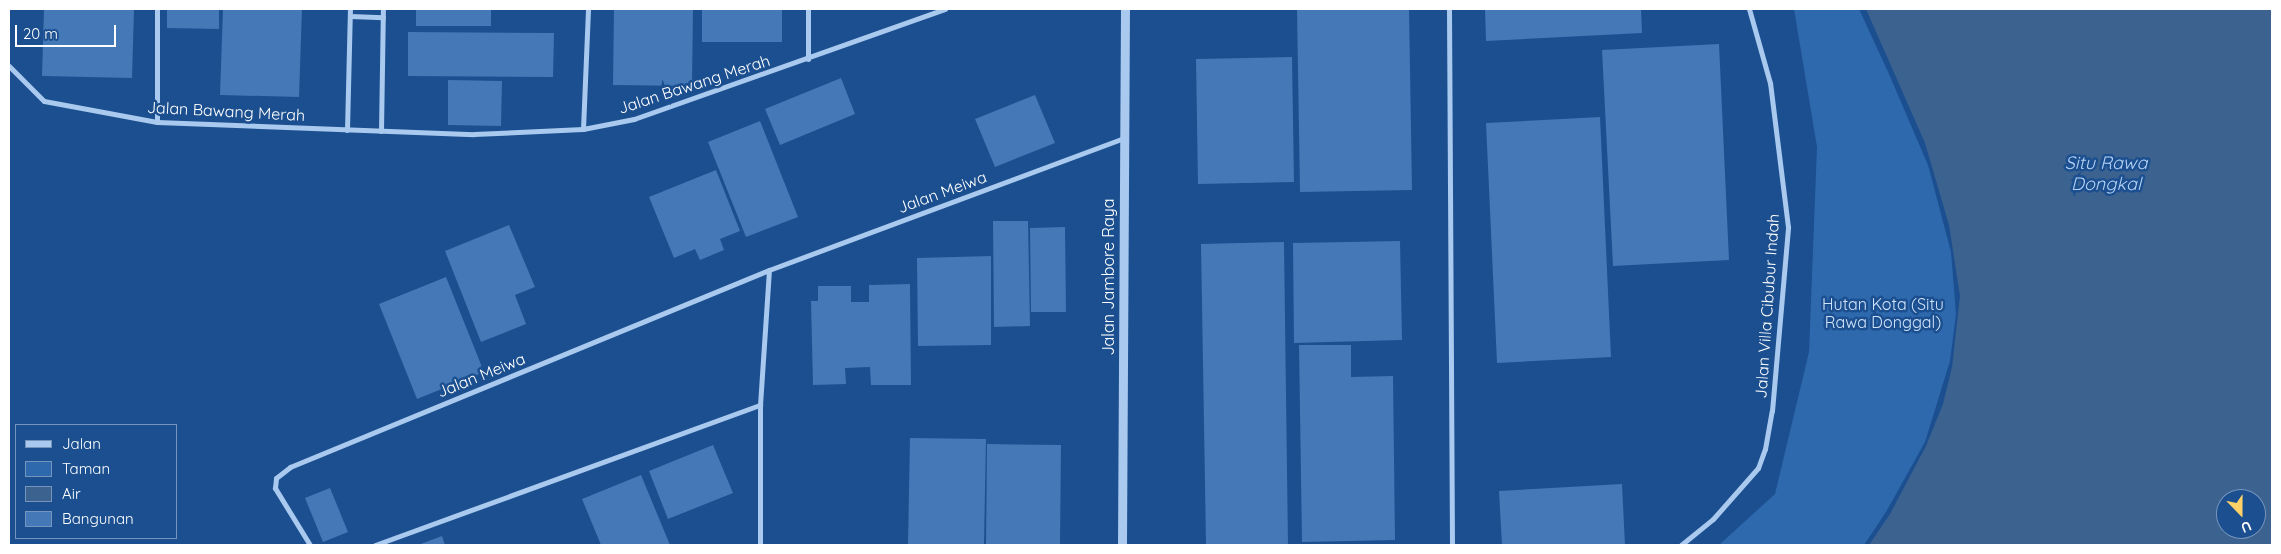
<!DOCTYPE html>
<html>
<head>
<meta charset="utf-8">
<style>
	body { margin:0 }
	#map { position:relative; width:2281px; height:554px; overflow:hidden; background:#1b4f8f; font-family:Quicksand,sans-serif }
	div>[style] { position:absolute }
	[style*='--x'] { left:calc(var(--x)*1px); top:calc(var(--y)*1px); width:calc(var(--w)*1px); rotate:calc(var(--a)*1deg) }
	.green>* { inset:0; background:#2e69ad }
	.water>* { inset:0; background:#3c6290 }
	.building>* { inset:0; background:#4478b7 }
	.minor>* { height:5px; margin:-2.5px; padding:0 2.5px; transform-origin:2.5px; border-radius:2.5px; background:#a9c9ee }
	.tertiary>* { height:9px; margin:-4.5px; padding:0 4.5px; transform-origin:4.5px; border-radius:4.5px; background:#a9c9ee }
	span { translate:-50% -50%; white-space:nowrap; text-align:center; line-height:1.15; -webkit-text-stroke:5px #1b4f8f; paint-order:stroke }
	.street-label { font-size:16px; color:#fff }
	.park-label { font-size:16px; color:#cfe3fa }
	.water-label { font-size:18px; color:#b5d3f5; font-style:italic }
	.frame { position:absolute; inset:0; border:10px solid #fff; pointer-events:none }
	.legend { position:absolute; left:15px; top:424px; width:162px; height:115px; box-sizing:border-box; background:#1b4f8f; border:1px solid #7695bc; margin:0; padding:6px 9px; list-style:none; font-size:15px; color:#fff }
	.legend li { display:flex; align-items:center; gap:10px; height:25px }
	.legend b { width:25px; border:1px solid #7695bc }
	.north { position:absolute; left:2216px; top:489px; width:50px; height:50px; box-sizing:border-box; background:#1b4f8f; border:1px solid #7695bc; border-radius:50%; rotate:158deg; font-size:14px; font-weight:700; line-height:20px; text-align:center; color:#fff }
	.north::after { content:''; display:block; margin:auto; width:18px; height:22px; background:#ffd166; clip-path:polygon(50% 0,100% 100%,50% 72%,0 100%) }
	.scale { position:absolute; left:15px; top:25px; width:101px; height:22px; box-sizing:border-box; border:2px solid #fff; border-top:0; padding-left:6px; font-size:15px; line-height:18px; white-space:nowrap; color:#fff; -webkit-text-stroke:4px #1b4f8f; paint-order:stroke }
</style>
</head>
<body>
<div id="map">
	<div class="green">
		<div style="clip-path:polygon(1794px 9px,1859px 9px,1889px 74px,1928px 165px,1951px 252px,1956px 314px,1950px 361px,1925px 442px,1886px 512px,1864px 545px,1719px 545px,1775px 494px,1809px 352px,1817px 147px)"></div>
	</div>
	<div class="water">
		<div style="clip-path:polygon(evenodd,1866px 9px,2272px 9px,2272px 545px,1869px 545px,1890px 514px,1926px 446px,1943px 404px,1952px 367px,1960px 296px,1949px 225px,1925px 143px,1866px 9px,2226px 499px,2256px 499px,2256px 529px,2226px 529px,2226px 499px)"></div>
	</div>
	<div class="building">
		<div style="clip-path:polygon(44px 9px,134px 9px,132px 78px,42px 76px)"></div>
		<div style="clip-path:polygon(167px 9px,219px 9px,219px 29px,167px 28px)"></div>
		<div style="clip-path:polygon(223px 9px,302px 9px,299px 97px,220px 95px)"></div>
		<div style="clip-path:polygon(416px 9px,491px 9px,491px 26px,416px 26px)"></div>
		<div style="clip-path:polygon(614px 9px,693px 9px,692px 86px,613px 85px)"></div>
		<div style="clip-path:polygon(702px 9px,782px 9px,782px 42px,702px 42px)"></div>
		<div style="clip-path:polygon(1297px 9px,1409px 9px,1412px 190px,1300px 192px)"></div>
		<div style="clip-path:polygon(1485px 9px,1641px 9px,1642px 33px,1486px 41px)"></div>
		<div style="clip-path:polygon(408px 32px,554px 33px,553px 77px,408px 76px)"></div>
		<div style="clip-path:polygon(1719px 44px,1729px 260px,1613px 266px,1602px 50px)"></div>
		<div style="clip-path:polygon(1292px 57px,1294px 182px,1198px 184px,1196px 59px)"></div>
		<div style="clip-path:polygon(841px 78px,855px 114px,780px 145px,765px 109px)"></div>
		<div style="clip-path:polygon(448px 80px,502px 81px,501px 126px,448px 125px)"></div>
		<div style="clip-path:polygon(1035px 95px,1055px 143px,995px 167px,975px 119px)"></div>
		<div style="clip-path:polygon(1600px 117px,1611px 357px,1497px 363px,1486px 123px)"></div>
		<div style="clip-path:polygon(760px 121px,798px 217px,746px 237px,708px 142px)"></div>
		<div style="clip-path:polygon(716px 170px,740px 231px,720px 239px,724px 250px,700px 260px,695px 249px,674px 258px,649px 197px)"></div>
		<div style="clip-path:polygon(993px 221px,1028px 221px,1030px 326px,994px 327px)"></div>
		<div style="clip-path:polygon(509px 225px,535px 287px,515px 295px,526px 324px,481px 342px,445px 251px)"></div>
		<div style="clip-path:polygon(1065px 227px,1066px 312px,1031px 312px,1030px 228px)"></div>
		<div style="clip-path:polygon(1400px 241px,1402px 340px,1294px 343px,1293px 243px)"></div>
		<div style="clip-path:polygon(1284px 242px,1288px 545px,1206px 545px,1201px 244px)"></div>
		<div style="clip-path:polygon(991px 256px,991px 345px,918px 346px,917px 258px)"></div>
		<div style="clip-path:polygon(446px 277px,484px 372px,417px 399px,379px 304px)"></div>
		<div style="clip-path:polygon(910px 284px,911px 385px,871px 385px,870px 367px,845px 368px,846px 384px,813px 385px,811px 301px,818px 301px,818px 286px,851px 286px,851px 302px,869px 302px,869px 285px)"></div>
		<div style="clip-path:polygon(1299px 345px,1351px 345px,1351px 377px,1393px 376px,1395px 540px,1302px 542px)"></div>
		<div style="clip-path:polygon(910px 438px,986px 439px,984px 545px,908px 545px)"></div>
		<div style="clip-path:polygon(987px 444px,1061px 445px,1060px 545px,986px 545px)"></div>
		<div style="clip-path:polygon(713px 445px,733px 493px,668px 519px,649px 471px)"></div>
		<div style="clip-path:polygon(641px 475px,670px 545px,601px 545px,582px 499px)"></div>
		<div style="clip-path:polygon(1622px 484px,1625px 545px,1502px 545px,1499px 491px)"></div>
		<div style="clip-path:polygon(330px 488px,348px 532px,323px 542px,305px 498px)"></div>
		<div style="clip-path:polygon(442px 536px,445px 545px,418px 545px)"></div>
	</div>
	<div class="minor">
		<div style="--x:1449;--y:9;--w:536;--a:89.68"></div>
		<div style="--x:350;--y:16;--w:33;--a:2"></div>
		<div style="--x:808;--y:59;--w:50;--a:-90"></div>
		<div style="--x:9;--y:66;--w:49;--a:45"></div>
		<div style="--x:44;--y:101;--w:115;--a:10.5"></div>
		<div style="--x:157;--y:122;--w:317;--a:2.2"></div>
		<div style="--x:474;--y:134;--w:109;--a:-2.6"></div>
		<div style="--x:583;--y:129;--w:52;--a:-11.1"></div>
		<div style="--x:634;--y:119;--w:330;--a:-19.5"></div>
		<div style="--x:157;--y:122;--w:113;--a:-90"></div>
		<div style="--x:583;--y:129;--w:120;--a:-87.6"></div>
		<div style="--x:347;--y:130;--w:121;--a:-88.6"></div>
		<div style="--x:381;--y:131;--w:122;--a:-89.1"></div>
		<div style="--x:310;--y:545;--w:67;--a:-121.6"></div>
		<div style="--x:275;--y:488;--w:10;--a:-84"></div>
		<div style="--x:276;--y:478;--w:18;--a:-38"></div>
		<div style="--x:290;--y:467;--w:518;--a:-22.36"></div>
		<div style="--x:769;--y:270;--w:378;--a:-20.4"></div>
		<div style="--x:375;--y:545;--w:410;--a:-20"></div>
		<div style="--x:760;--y:545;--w:140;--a:-90"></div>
		<div style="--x:760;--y:405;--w:135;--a:-86.2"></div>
		<div style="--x:1681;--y:545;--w:41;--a:-39.1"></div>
		<div style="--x:1713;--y:519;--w:68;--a:-48.6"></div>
		<div style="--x:1758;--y:468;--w:20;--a:-70"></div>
		<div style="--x:1765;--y:449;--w:39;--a:-80"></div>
		<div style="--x:1772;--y:411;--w:185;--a:-85"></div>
		<div style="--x:1788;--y:227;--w:145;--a:-97.1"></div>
		<div style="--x:1770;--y:83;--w:77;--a:-105.8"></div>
	</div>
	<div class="tertiary">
		<div style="--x:1122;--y:545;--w:536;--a:-89.68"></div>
	</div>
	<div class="street-label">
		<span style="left:694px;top:84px;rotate:-18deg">Jalan Bawang Merah</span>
		<span style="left:226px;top:111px;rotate:3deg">Jalan Bawang Merah</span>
		<span style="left:942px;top:192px;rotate:-20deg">Jalan Meiwa</span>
		<span style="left:1108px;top:277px;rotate:-90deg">Jalan Jambore Raya</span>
		<span style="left:1767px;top:306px;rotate:-86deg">Jalan Villa Cibubur Indah</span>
		<span style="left:481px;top:375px;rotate:-22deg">Jalan Meiwa</span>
	</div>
	<div class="park-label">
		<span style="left:1883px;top:313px">Hutan Kota (Situ<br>Rawa Donggal)</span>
	</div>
	<div class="water-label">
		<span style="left:2106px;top:174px">Situ Rawa<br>Dongkal</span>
	</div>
	<div class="frame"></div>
	<ul class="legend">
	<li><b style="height:6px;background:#a9c9ee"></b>Jalan</li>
	<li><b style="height:14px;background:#2e69ad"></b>Taman</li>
	<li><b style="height:14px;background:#3c6290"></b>Air</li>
	<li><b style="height:14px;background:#4478b7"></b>Bangunan</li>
	</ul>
	<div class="north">U</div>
	<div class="scale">20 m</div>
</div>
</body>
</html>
